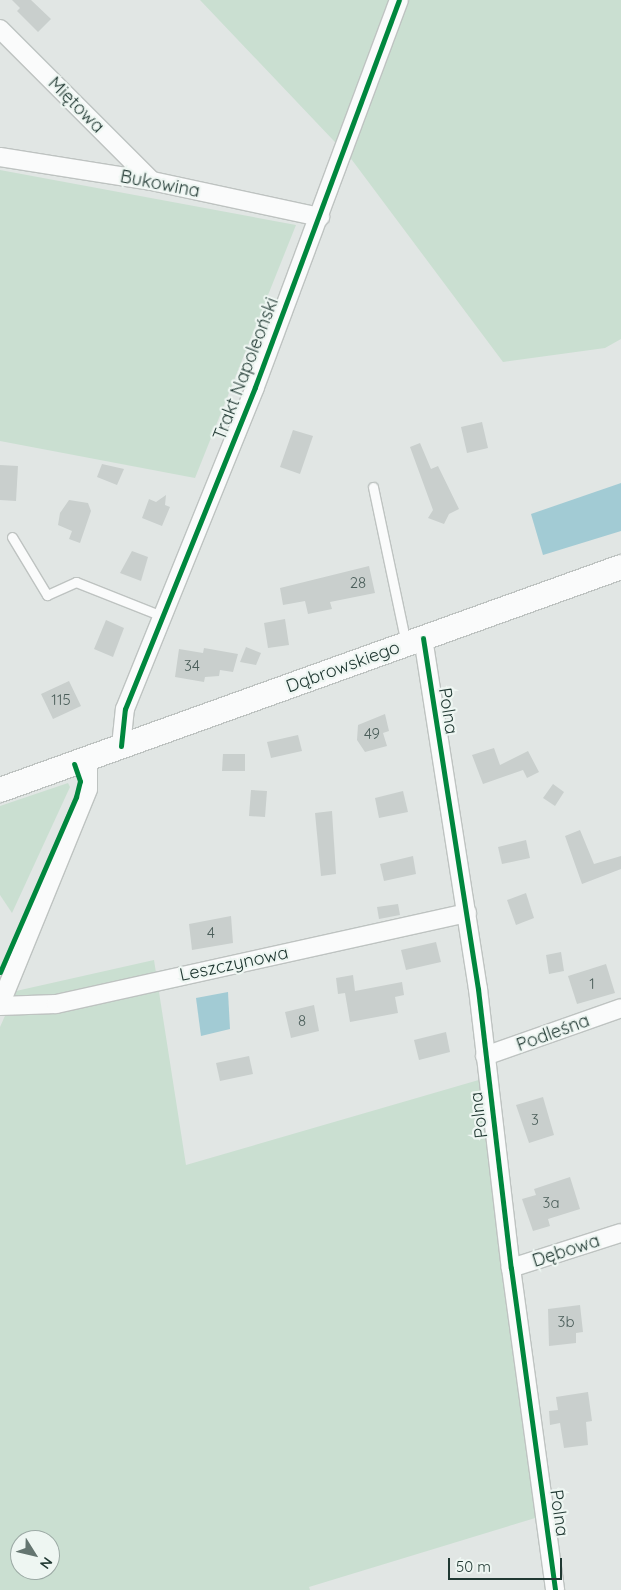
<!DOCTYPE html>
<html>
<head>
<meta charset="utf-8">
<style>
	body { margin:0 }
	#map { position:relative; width:621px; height:1590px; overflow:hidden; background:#e1e6e4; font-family:Quicksand,sans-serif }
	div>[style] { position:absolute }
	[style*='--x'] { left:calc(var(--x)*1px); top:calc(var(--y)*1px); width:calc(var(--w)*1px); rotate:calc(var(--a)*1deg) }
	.green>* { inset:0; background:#cadfd1 }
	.water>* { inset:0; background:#a2cbd4 }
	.building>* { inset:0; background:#c9cfcd }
	.roads { filter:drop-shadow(1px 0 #bec3c1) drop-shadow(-1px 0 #bec3c1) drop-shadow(0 1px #bec3c1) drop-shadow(0 -1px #bec3c1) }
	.lane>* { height:9px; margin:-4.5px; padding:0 4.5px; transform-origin:4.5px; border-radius:4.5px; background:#fafbfb }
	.street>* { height:18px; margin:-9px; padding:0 9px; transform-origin:9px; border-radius:9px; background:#fafbfb }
	.secondary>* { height:24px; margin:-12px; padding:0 12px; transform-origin:12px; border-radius:12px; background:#fafbfb }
	.cycleway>* { height:5px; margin:-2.5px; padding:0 2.5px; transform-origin:2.5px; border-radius:2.5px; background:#00873e }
	span { translate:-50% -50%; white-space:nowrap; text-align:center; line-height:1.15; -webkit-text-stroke:4.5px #eef6f2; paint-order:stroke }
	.number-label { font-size:15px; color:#4b5e5a }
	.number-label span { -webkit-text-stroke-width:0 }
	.street-label { font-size:18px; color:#203832 }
	.north { position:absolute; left:10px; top:1530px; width:50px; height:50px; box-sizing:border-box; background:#eef6f2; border:1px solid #9caaa5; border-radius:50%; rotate:126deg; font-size:14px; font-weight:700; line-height:20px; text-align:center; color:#203832 }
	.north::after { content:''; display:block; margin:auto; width:18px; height:22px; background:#647570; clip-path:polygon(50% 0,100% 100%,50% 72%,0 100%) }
	.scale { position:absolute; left:448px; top:1558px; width:114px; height:22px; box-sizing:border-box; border:2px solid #203832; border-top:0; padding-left:6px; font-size:15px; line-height:18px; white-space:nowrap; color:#203832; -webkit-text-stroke:4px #eef6f2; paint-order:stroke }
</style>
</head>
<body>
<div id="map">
	<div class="green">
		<div style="clip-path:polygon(200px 0,621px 0,621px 339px,605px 348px,503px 362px,352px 160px)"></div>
		<div style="clip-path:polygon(0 170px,296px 225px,195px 478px,0 441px)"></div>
		<div style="clip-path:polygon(68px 783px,70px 787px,12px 913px,0 895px,0 806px)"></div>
		<div style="clip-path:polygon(evenodd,154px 960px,186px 1165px,489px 1077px,545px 1515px,309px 1587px,310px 1590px,0 1590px,0 1027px,16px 991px,154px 960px,20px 1540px,50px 1540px,50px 1570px,20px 1570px,20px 1540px)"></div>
	</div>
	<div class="water">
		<div style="clip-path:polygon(621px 483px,621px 531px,543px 555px,531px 514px)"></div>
		<div style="clip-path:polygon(228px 992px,230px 1029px,201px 1036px,196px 998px)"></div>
	</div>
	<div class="building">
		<div style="clip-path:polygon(12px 0,31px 0,51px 19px,38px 32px,17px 11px,20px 8px)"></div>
		<div style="clip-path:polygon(482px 422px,488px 448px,467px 453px,461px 427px)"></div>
		<div style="clip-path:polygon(293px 430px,313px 436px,300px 474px,280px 467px)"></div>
		<div style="clip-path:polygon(420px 443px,431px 469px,438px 466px,459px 509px,449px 514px,444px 524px,428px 518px,433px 510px,410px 447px)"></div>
		<div style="clip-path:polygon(102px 464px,124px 469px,117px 485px,97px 477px)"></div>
		<div style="clip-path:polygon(0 465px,18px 466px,16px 501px,0 500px)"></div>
		<div style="clip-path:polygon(166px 495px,165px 505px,170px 507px,162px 526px,142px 518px,149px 499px,156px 502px)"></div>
		<div style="clip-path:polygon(69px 500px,88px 503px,91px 511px,80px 543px,69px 539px,72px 531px,58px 525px,60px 513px)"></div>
		<div style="clip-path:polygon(132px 551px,148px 557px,141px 581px,120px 573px)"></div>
		<div style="clip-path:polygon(369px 566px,375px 593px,330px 602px,332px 609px,308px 614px,305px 601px,283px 605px,280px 588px)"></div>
		<div style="clip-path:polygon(285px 619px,289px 645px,268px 648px,264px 623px)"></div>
		<div style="clip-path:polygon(106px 620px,124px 628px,113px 657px,94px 649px)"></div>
		<div style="clip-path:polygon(246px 647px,261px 653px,256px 665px,240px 662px)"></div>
		<div style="clip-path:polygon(204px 648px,238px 654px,233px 672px,220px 670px,219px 676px,205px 677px,204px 682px,175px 677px,179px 649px,203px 653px)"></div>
		<div style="clip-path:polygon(69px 681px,81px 706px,53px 719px,41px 694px)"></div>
		<div style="clip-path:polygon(385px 714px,389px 731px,383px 733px,387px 746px,365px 752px,357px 740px,358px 725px)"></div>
		<div style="clip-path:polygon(298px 735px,302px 751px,271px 758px,267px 742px)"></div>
		<div style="clip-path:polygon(494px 748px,500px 765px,528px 751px,539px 772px,527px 778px,523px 770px,483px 784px,472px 755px)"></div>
		<div style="clip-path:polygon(223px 754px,245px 754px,245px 771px,222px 771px)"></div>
		<div style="clip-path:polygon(553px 784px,564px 792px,555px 806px,543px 798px)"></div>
		<div style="clip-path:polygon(251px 790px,267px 791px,265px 817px,249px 816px)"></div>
		<div style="clip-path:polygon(403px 791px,408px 812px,379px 818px,375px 798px)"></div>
		<div style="clip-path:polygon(332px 811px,336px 874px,321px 876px,315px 813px)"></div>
		<div style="clip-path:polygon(580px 830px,594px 864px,621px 856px,621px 869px,582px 884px,565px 836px)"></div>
		<div style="clip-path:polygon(526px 840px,530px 858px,502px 864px,498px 847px)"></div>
		<div style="clip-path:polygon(413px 856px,416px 874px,384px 881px,380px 864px)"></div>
		<div style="clip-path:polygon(526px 893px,534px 918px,516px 925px,507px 900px)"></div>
		<div style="clip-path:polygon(398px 904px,400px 915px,379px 919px,377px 907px)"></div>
		<div style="clip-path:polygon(231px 916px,233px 943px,192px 950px,189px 924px)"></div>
		<div style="clip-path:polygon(436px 942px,441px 962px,406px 970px,401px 950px)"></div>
		<div style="clip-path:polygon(561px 952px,564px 971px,549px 974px,546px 955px)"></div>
		<div style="clip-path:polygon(606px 964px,615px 993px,577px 1004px,568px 976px)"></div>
		<div style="clip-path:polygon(353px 975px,355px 991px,402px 982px,404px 995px,395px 997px,398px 1013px,350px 1022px,345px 993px,338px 994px,336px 978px)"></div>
		<div style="clip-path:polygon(314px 1005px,319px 1031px,291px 1038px,285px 1012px)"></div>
		<div style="clip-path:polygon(446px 1032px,450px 1052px,419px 1060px,414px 1040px)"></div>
		<div style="clip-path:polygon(249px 1056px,253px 1074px,220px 1081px,216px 1063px)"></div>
		<div style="clip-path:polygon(543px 1097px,554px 1135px,529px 1143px,516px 1105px)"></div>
		<div style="clip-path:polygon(570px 1177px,580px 1209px,548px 1219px,550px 1226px,533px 1231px,522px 1199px,536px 1195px,534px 1189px)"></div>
		<div style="clip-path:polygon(580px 1305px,583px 1332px,576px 1333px,576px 1343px,549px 1346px,548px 1309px)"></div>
		<div style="clip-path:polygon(588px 1392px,592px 1421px,586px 1422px,588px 1445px,564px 1448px,560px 1423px,550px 1425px,549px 1411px,558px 1410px,556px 1397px)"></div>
	</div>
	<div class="roads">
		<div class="lane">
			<div style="--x:373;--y:487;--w:160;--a:78.1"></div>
			<div style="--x:12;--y:537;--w:68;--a:58.9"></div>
			<div style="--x:47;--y:595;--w:32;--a:-24"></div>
			<div style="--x:76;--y:582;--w:92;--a:21.6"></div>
		</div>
		<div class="street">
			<div style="--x:0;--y:29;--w:215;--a:45"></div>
			<div style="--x:0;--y:157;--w:154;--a:9"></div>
			<div style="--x:152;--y:181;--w:172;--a:12.1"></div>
			<div style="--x:423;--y:638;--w:355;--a:81.1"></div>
			<div style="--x:478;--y:989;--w:281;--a:83.3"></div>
			<div style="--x:511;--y:1268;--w:325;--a:82.2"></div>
			<div style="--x:121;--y:746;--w:37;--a:-84"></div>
			<div style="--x:125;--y:709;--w:347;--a:-68"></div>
			<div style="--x:255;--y:387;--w:413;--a:-69.6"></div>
			<div style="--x:0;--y:1005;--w:233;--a:-67.8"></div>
			<div style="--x:88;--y:789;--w:30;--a:-90"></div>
			<div style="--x:0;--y:1006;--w:56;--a:-2"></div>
			<div style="--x:56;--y:1004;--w:421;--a:-12.5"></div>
			<div style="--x:485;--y:1056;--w:144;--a:-19.4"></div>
			<div style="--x:511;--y:1268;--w:115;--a:-17.7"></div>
		</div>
		<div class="secondary">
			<div style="--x:0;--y:790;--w:660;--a:-19.75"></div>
		</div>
	</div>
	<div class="cycleway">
		<div style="--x:423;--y:638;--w:355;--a:81.1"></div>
		<div style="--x:478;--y:989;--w:281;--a:83.3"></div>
		<div style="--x:511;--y:1268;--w:325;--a:82.2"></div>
		<div style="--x:121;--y:746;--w:37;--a:-84"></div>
		<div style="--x:125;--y:709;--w:347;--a:-68"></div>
		<div style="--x:255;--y:387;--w:413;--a:-69.6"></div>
		<div style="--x:0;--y:972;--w:191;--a:-66.5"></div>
		<div style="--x:76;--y:797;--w:16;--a:-76"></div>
		<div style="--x:80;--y:781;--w:18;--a:-109"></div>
	</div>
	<div class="number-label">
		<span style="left:358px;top:583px">28</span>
		<span style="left:192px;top:666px">34</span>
		<span style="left:61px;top:700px">115</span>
		<span style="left:372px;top:734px">49</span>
		<span style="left:211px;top:933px">4</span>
		<span style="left:592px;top:984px">1</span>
		<span style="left:302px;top:1021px">8</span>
		<span style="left:535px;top:1120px">3</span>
		<span style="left:551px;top:1203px">3a</span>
		<span style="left:566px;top:1322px">3b</span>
	</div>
	<div class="street-label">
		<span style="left:76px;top:105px;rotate:45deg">Miętowa</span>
		<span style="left:160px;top:184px;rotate:11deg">Bukowina</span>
		<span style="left:246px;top:369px;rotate:-69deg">Trakt Napoleoński</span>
		<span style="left:343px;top:667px;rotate:-20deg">Dąbrowskiego</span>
		<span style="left:448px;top:711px;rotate:81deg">Polna</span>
		<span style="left:234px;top:964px;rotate:-12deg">Leszczynowa</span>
		<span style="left:553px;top:1033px;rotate:-20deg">Podleśna</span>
		<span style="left:479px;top:1115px;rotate:-97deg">Polna</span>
		<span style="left:566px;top:1251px;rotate:-18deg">Dębowa</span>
		<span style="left:559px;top:1513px;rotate:82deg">Polna</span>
	</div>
	<div class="north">N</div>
	<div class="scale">50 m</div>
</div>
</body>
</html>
